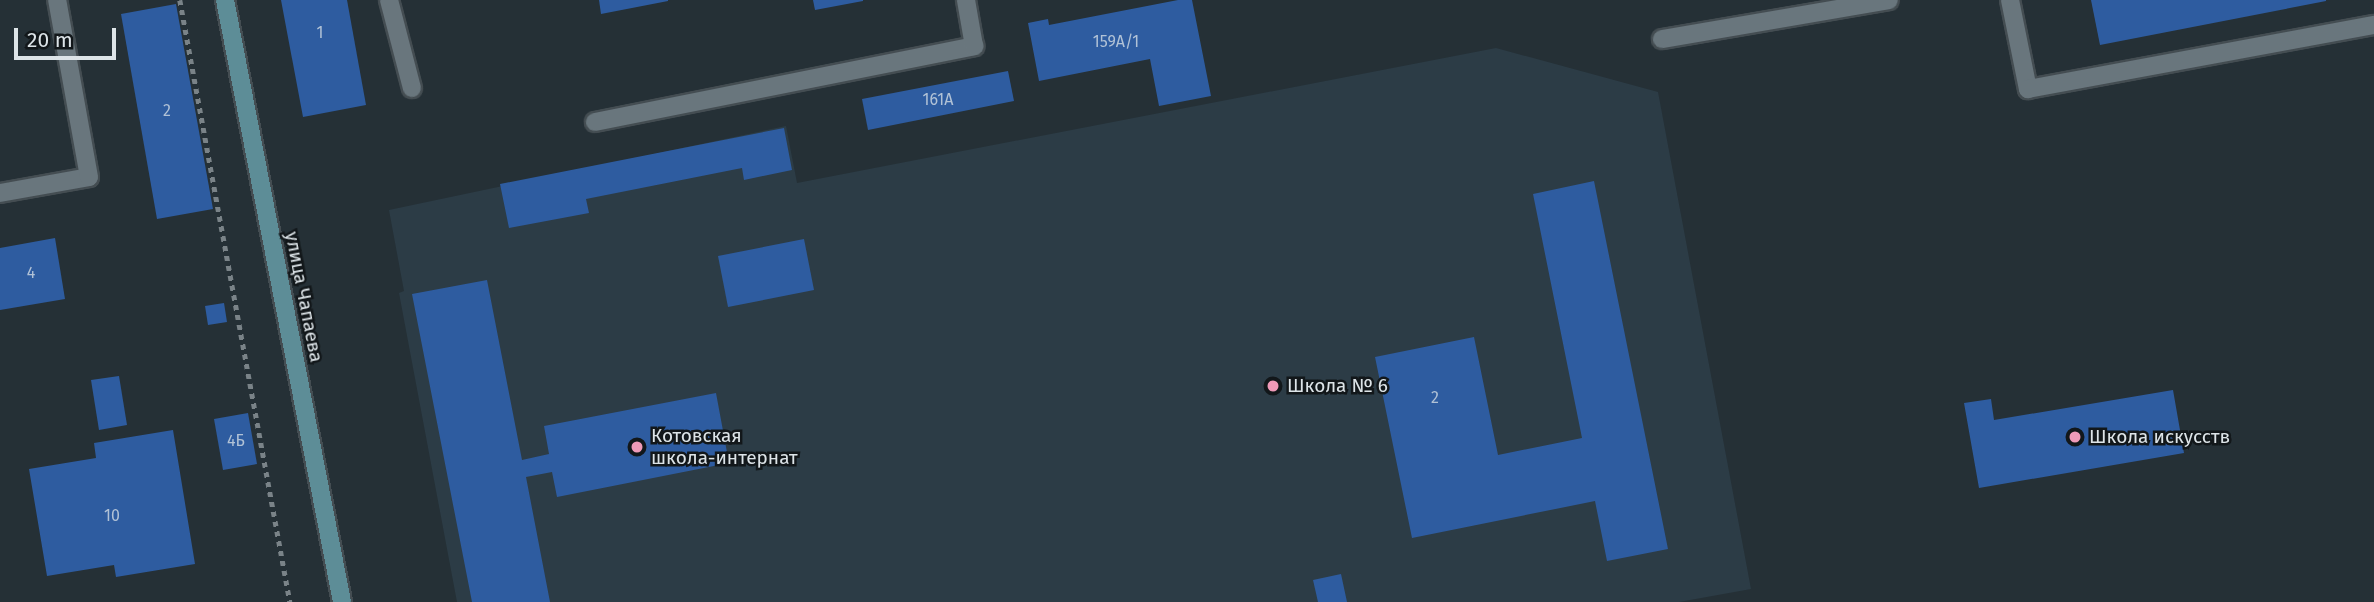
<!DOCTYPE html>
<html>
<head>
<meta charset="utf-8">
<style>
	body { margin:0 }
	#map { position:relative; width:2374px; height:602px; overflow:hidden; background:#253036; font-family:"Fira Sans",sans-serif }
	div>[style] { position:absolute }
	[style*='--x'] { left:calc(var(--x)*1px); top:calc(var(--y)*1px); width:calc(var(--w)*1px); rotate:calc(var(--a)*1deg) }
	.built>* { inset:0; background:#2c3c46 }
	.building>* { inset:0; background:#2e5ca0 }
	.path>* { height:4.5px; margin-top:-2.25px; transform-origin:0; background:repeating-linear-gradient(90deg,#7a8388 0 5px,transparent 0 10px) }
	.roads { filter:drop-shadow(2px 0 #444d52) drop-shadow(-2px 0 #444d52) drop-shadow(0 2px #444d52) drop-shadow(0 -2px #444d52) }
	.lane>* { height:18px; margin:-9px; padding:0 9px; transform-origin:9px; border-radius:9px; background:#69767d }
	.secondary>* { height:18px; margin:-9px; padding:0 9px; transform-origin:9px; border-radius:9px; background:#5d8d97 }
	.dots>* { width:19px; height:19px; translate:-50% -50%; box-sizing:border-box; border:4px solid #12171a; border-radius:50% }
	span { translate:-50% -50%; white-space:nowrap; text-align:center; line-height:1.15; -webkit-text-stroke:5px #12171a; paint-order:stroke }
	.number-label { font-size:16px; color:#b1c2d6 }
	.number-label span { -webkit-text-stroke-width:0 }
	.street-label { font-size:19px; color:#dde4e8 }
	.poi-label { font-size:19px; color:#dde4e8 }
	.left { translate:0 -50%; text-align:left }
	.scale { position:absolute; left:14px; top:28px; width:102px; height:32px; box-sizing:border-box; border:4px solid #dde4e8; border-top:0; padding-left:9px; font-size:21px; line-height:24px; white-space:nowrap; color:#dde4e8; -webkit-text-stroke:5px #12171a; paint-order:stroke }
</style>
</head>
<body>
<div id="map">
	<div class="built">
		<div style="clip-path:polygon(1496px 48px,1658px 92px,1751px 589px,1679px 602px,457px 602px,399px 293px,404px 291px,389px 210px,786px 126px,797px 183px)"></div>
	</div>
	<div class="building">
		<div style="clip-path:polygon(281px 0,347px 0,366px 105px,303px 117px)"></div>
		<div style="clip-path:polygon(599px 0,668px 0,668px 1px,601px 14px)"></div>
		<div style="clip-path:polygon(813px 0,863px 0,863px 1px,815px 10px)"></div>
		<div style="clip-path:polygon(1178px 0,1192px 0,1211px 96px,1159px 106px,1150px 59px,1039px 81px,1028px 23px,1048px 19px,1049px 25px)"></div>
		<div style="clip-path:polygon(2091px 0,2326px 0,2326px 1px,2100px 45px)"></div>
		<div style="clip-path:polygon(176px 4px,213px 209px,157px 219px,121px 14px)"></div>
		<div style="clip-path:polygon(1008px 71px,1014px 101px,868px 130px,862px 99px)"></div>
		<div style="clip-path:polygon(784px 128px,792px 170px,744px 180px,742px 168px,586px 199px,589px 213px,509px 228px,500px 184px)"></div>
		<div style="clip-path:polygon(1594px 181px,1668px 549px,1607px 561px,1595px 501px,1412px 538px,1375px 357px,1474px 337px,1498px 455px,1582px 438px,1533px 194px)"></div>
		<div style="clip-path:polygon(55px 238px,65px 299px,0 310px,0 248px)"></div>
		<div style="clip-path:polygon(804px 239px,814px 290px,728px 307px,718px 256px)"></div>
		<div style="clip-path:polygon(487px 280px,522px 460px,549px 454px,544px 426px,716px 393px,729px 463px,557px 497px,552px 472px,526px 477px,550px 602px,472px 602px,412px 294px)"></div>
		<div style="clip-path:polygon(224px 303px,227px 322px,208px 325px,205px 306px)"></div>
		<div style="clip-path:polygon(119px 376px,127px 425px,99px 430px,91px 380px)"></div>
		<div style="clip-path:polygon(2173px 390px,2184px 453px,1979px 488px,1964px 403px,1991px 399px,1994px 420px)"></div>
		<div style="clip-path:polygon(248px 413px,257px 464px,223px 470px,214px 419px)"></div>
		<div style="clip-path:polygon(173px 430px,195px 564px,116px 577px,114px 565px,47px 576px,29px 469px,96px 458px,94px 443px)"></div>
		<div style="clip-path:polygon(1341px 574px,1347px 602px,1318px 602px,1313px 580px)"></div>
	</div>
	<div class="path">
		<div style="--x:180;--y:0;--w:612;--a:79.64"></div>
	</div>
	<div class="roads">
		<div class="lane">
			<div style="--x:389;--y:0;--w:91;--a:75.4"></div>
			<div style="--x:2010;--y:0;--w:91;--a:78.6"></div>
			<div style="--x:2028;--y:89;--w:352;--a:-10.5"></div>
			<div style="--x:1662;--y:39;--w:230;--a:-9.7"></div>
			<div style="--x:595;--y:122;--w:387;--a:-11.3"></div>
			<div style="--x:974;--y:46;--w:47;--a:-99.9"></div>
			<div style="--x:0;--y:193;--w:90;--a:-10.2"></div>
			<div style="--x:89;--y:177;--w:180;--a:-100.2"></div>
		</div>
		<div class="secondary">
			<div style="--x:225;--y:0;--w:613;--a:79"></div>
		</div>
	</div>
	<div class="dots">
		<div style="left:1273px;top:386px;background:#ef9ab8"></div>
		<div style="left:2075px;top:437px;background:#ef9ab8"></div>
		<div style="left:637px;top:447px;background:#ef9ab8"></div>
	</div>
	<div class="number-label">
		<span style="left:320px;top:33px">1</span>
		<span style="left:1116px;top:42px">159А/1</span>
		<span style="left:938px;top:100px">161А</span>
		<span style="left:167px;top:111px">2</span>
		<span style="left:31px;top:273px">4</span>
		<span style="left:1435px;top:398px">2</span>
		<span style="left:236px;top:441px">4Б</span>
		<span style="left:112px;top:516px">10</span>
	</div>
	<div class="street-label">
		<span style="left:304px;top:297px;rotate:79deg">улица Чапаева</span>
	</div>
	<div class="poi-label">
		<span class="left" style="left:1287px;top:386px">Школа № 6</span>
		<span class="left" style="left:651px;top:447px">Котовская<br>школа-интернат</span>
		<span class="left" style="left:2089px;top:437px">Школа искусств</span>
	</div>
	<div class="scale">20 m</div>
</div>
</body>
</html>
